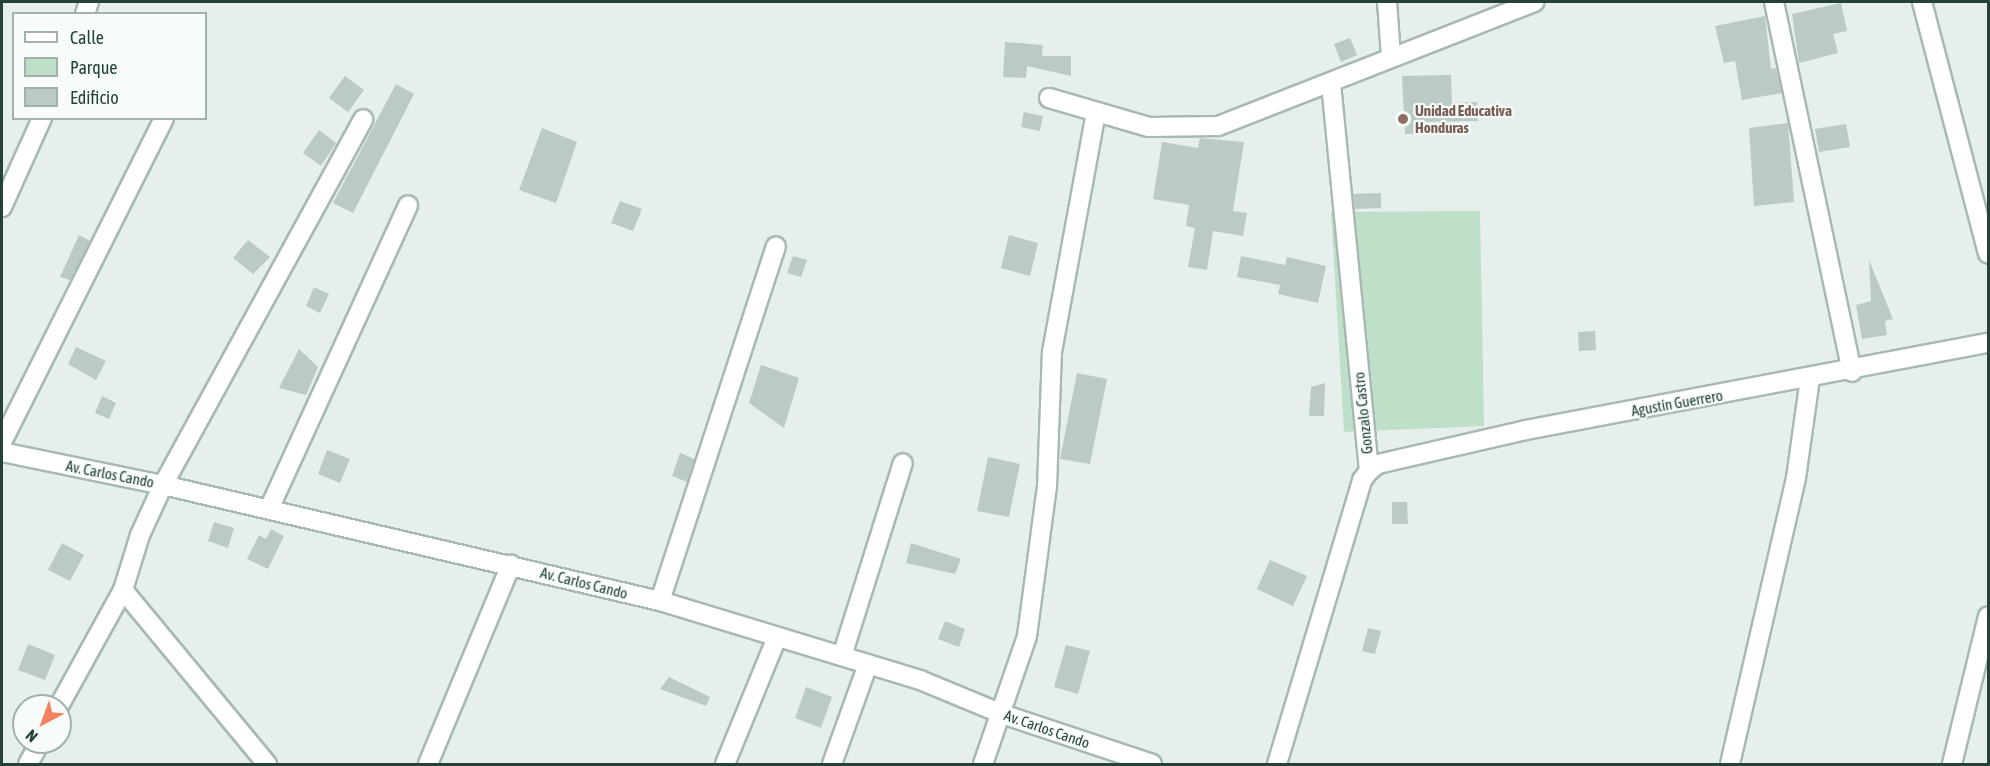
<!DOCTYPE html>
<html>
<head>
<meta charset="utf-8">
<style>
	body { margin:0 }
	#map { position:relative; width:1990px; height:766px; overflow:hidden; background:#e6efeb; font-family:"Asap Condensed",sans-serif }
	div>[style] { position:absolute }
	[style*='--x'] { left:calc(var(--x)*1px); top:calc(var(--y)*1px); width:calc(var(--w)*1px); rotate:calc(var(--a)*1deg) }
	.green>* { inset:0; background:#bfe0c8 }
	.building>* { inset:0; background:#bbcac4 }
	.roads { filter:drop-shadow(2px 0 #a8b8b2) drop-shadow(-2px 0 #a8b8b2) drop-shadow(0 2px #a8b8b2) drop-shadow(0 -2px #a8b8b2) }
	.minor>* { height:18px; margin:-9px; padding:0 9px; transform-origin:9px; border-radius:9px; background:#fff }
	.dots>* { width:16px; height:16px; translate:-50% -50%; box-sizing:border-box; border:3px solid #f7fbf9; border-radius:50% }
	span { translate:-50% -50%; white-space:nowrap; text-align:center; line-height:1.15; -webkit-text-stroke:4.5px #f7fbf9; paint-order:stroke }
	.education-label { font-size:15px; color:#785e54; font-weight:700 }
	.left { translate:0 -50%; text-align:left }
	.street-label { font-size:15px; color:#24423a }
	.frame { position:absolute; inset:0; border:3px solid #24423a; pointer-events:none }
	.legend { position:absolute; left:12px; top:12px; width:195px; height:108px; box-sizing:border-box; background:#f7fbf9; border:2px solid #a3b1ad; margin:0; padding:8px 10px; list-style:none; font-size:18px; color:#24423a }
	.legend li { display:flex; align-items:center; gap:12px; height:30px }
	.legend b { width:30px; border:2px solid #a3b1ad }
	.north { position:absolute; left:12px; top:694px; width:60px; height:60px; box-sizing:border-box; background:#f7fbf9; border:2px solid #a3b1ad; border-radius:50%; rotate:221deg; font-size:16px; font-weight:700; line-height:24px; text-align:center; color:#24423a }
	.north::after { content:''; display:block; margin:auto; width:21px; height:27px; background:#f4845f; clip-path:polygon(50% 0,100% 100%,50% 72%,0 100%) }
</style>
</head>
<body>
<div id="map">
	<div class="green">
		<div style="clip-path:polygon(1480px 211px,1484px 426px,1344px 432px,1331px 212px)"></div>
	</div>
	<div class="building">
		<div style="clip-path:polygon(1841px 3px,1847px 31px,1833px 34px,1838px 53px,1799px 63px,1792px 14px)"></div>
		<div style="clip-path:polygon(1765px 16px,1771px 69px,1776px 68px,1782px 93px,1742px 100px,1735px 61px,1724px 63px,1715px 26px)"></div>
		<div style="clip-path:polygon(1350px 38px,1357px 55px,1341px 62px,1334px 44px)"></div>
		<div style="clip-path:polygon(1005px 42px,1043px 45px,1042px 56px,1071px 56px,1071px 76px,1027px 66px,1026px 78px,1003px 77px)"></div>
		<div style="clip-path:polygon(1451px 75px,1452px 103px,1477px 102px,1478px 121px,1425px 122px,1425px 134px,1405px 134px,1402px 76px)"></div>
		<div style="clip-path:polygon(345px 76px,364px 90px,348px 112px,329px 98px)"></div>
		<div style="clip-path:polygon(396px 84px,414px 94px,353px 213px,333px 203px)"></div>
		<div style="clip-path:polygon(1024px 112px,1043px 116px,1040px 131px,1021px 127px)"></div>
		<div style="clip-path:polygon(1788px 123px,1794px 202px,1754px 206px,1749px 128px)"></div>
		<div style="clip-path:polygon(1846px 124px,1850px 147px,1819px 152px,1815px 129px)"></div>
		<div style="clip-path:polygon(542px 128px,577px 142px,556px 203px,519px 190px)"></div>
		<div style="clip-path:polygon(319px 130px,336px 143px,321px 166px,303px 153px)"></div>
		<div style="clip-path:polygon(1200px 138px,1244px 142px,1233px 211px,1247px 213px,1243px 236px,1213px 231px,1207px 270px,1188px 267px,1195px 228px,1186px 226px,1189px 205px,1153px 199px,1162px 142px,1198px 148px)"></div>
		<div style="clip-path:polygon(1381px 193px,1381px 208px,1355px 209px,1353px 194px)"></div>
		<div style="clip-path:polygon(620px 201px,642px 209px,633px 231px,611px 223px)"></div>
		<div style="clip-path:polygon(79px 235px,90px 241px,70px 280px,60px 277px)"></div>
		<div style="clip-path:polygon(1009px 235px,1038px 243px,1030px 276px,1001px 268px)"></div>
		<div style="clip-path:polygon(248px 240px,270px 257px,253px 274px,233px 258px)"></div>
		<div style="clip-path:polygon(793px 256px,807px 260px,801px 277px,787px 273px)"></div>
		<div style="clip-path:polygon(1241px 256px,1285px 265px,1287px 257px,1326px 266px,1318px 303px,1278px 294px,1280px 285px,1237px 277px)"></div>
		<div style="clip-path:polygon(1869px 260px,1893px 319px,1885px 321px,1887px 335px,1862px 339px,1856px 305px,1871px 301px)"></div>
		<div style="clip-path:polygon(314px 287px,329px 294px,320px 313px,306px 306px)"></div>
		<div style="clip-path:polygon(1595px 331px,1596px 350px,1579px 351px,1578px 332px)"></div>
		<div style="clip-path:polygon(76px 347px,106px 361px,96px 380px,68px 364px)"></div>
		<div style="clip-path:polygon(299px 349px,318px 367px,306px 395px,279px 388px)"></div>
		<div style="clip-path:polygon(761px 365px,799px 378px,784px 428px,749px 403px)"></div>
		<div style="clip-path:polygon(1077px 373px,1107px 379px,1090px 464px,1060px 459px)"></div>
		<div style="clip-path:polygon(1325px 383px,1324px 416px,1309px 416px,1311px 387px)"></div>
		<div style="clip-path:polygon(102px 396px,116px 403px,109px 419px,95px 413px)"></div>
		<div style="clip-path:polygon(327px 450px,350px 459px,340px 483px,318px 474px)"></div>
		<div style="clip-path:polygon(680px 453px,695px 459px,687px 482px,672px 476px)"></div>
		<div style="clip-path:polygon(988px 457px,1020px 464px,1009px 517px,977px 511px)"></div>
		<div style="clip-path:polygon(1392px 502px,1407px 502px,1408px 524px,1392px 524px)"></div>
		<div style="clip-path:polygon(214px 522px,234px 528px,228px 548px,208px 541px)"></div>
		<div style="clip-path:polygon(271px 529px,284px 536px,268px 569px,247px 559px,259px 535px,266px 539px)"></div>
		<div style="clip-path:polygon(62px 543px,84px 555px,70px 581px,48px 570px)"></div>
		<div style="clip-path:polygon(911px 543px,961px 559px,955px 574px,906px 563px)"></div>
		<div style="clip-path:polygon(1270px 560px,1307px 576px,1293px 606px,1257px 589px)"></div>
		<div style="clip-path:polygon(945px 621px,965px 629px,959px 647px,938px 639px)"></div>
		<div style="clip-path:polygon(1368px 628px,1381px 631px,1375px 654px,1362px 651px)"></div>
		<div style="clip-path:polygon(28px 644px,55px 655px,45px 680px,18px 670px)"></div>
		<div style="clip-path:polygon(1066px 645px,1090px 651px,1078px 694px,1054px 687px)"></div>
		<div style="clip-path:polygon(669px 677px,710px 697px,706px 706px,660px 689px)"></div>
		<div style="clip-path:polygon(806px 687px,832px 697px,821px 728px,795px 718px)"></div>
	</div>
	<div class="roads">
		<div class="minor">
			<div style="--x:1387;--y:2;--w:55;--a:85.8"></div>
			<div style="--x:1774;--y:2;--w:378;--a:78.1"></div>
			<div style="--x:1922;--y:2;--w:260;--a:75.3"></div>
			<div style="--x:85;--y:14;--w:13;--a:-72"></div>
			<div style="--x:1049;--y:98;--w:104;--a:16.2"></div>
			<div style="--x:1149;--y:127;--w:69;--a:-0.8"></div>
			<div style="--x:1218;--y:126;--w:340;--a:-21.4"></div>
			<div style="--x:2;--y:207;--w:98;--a:-65.8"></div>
			<div style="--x:2;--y:442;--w:362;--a:-63.4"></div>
			<div style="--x:2;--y:452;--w:164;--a:11.6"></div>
			<div style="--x:163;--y:485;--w:510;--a:13.14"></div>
			<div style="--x:660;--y:601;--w:272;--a:16.9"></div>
			<div style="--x:920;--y:680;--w:89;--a:22.5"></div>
			<div style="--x:1002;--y:714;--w:158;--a:18.4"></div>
			<div style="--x:1369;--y:471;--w:11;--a:-38"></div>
			<div style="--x:1378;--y:464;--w:152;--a:-12.9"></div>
			<div style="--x:1526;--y:430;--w:470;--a:-10.7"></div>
			<div style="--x:269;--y:509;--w:334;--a:-65.4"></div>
			<div style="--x:123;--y:590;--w:226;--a:50.4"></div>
			<div style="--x:660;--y:601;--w:373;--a:-71.9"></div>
			<div style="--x:842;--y:656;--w:202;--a:-72.5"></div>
			<div style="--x:59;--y:706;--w:132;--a:-61.1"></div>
			<div style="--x:123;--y:590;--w:58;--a:-72.8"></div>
			<div style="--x:140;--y:535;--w:55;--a:-65.3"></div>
			<div style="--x:163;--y:485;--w:417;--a:-61.3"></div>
			<div style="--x:28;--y:764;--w:25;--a:-61"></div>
			<div style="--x:428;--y:764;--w:216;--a:-67.4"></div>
			<div style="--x:725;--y:764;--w:137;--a:-67.7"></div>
			<div style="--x:832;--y:764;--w:106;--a:-70.2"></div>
			<div style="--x:983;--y:764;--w:135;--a:-71"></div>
			<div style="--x:1027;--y:636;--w:150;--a:-82.4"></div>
			<div style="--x:1047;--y:487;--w:135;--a:-87.9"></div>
			<div style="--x:1052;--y:352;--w:243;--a:-79.6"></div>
			<div style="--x:1277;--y:764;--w:296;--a:-73.3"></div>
			<div style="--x:1362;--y:480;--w:11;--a:-52"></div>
			<div style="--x:1369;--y:471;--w:390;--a:-95.6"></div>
			<div style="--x:1730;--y:764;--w:294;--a:-77"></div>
			<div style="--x:1796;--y:478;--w:100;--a:-82"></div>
			<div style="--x:1952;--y:764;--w:152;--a:-76.3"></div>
		</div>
	</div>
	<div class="dots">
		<div style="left:1403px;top:119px;background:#8d6e63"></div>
	</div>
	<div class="education-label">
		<span class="left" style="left:1415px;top:119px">Unidad Educativa<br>Honduras</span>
	</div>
	<div class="street-label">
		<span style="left:1677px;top:403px;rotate:-10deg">Agustín Guerrero</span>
		<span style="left:1363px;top:413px;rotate:-96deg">Gonzalo Castro</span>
		<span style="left:110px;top:474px;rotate:11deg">Av. Carlos Cando</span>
		<span style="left:584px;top:583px;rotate:14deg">Av. Carlos Cando</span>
		<span style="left:1047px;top:729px;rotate:19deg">Av. Carlos Cando</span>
	</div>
	<div class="frame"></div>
	<ul class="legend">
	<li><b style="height:8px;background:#fff"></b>Calle</li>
	<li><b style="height:16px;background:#bfe0c8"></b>Parque</li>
	<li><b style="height:16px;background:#bbcac4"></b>Edificio</li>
	</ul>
	<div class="north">N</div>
</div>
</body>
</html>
